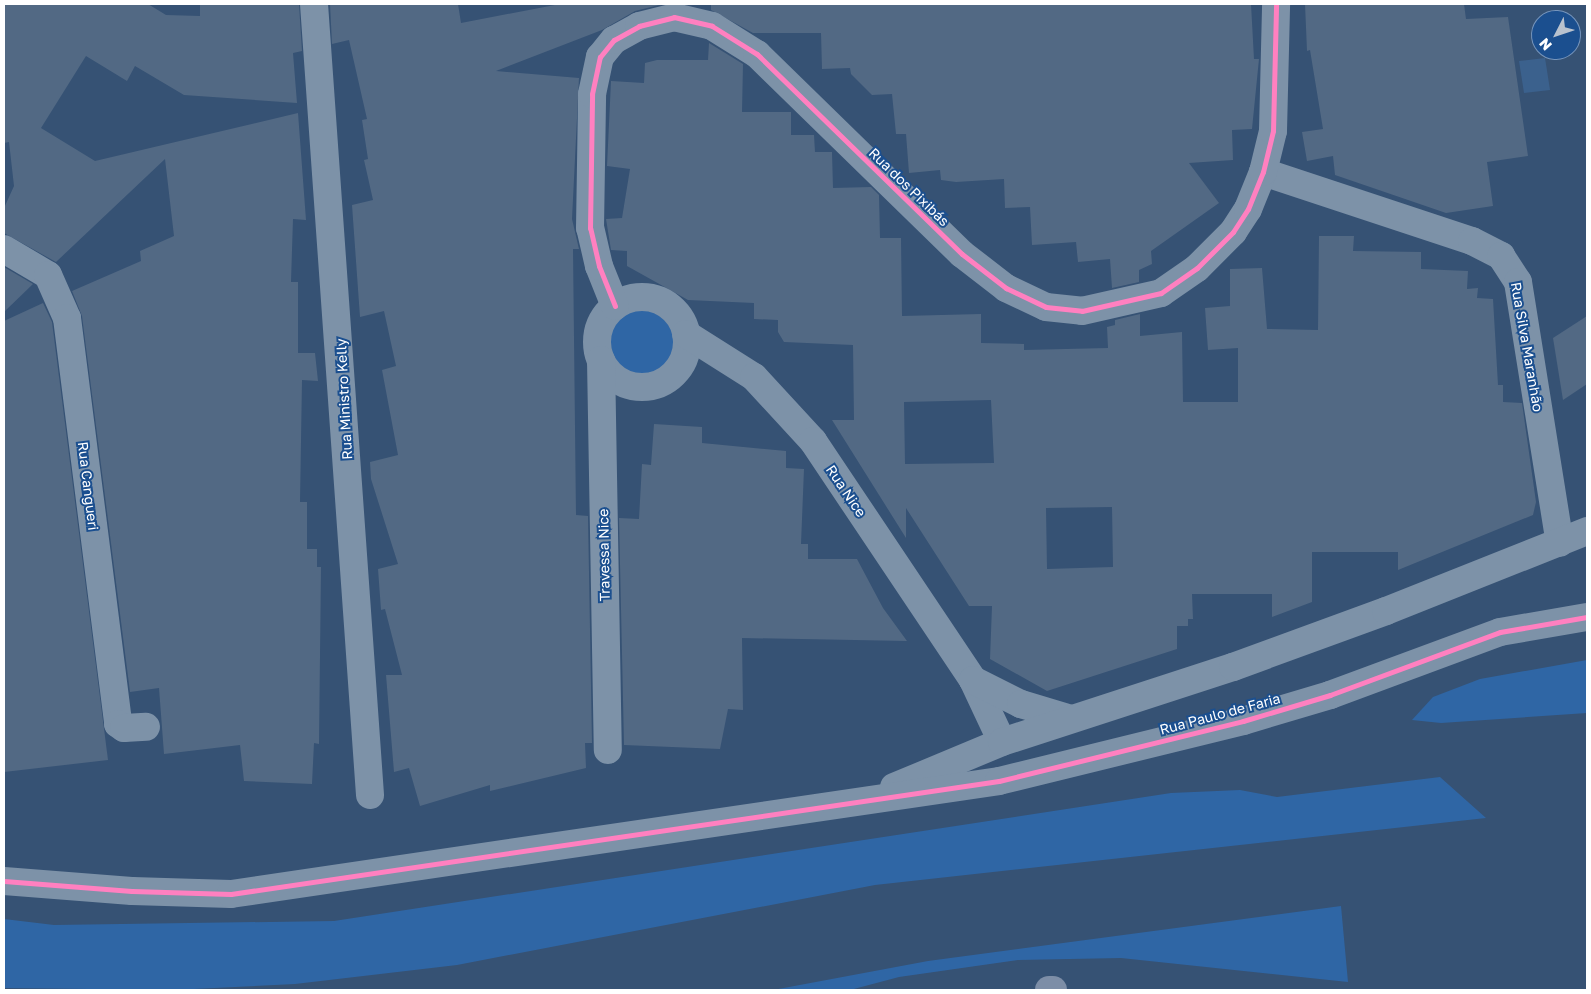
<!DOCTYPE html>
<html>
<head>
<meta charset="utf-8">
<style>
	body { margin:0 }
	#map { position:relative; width:1591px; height:994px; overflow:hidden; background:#365274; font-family:"Golos Text",sans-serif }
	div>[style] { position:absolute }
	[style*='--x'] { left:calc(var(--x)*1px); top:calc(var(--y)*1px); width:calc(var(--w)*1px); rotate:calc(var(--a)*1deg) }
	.green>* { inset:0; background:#2f66a5 }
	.round { border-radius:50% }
	.water>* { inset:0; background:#3b618d }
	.building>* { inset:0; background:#526984 }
	.minor>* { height:28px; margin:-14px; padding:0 14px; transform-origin:14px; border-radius:14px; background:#7d92a8 }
	.minor>.ring { margin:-14px; padding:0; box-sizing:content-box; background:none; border:28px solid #7d92a8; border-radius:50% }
	.tertiary>* { height:28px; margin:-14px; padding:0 14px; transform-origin:14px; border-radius:14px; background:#7d92a8 }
	.primary>* { height:28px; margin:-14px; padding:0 14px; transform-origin:14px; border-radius:14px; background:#7d8ea7 }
	.cycleway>* { height:5px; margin:-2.5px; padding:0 2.5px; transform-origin:2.5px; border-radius:2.5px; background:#ff80c0 }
	span { translate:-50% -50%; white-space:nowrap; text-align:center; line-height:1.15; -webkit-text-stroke:4px #1b4f8f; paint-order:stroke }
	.street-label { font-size:14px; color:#fff }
	.frame { position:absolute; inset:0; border:5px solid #fff; pointer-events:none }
	.north { position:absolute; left:1531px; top:10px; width:50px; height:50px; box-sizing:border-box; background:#1b4f8f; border:1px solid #7695bc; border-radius:50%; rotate:229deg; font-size:14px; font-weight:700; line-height:20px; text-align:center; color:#fff }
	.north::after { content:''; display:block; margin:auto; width:18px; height:22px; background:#b9c2ce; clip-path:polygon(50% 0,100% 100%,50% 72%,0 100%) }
</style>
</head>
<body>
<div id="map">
	<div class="green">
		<div class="round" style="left:608px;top:310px;width:66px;height:66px"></div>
		<div style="clip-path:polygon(1587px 660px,1587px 713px,1441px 723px,1412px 720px,1433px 697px,1480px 679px)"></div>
		<div style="clip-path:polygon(1440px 777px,1486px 818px,875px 885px,457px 965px,295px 984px,173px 990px,4px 988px,4px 919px,54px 925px,334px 921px,1171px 793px,1240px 790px,1277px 797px)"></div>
		<div style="clip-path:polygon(1341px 906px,1348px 982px,1121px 958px,1018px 960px,899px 977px,850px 990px,773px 990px,928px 961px)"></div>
	</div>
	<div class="water">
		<div style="clip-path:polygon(1545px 58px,1550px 90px,1524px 93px,1519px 61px)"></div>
	</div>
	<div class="building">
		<div style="clip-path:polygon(4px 4px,148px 4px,166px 15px,200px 16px,200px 4px,299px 4px,302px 51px,293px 53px,297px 103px,184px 95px,135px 66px,127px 81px,86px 56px,41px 128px,95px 161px,298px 113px,306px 220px,293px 219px,291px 282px,298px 282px,298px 353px,315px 353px,318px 381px,302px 380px,300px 502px,307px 502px,307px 549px,317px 549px,317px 567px,321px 567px,319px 744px,314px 743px,312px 784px,244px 781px,240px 745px,164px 754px,159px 688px,130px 692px,82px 316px,72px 291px,141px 261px,140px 251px,174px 236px,165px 159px,56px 262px,4px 233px,4px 208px,14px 186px,9px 142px,4px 143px)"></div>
		<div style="clip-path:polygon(330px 4px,458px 4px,461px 23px,560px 4px,663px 4px,635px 11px,602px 30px,496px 71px,579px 78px,572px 219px,579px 249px,573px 249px,576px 515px,588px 516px,592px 743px,585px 743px,586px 768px,490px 791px,490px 785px,420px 806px,409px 768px,394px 772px,386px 675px,402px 675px,385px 609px,381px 610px,378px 569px,398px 564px,371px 479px,370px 462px,398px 455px,382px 370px,396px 366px,384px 311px,360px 317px,352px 205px,373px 200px,364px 160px,368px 159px,362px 120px,367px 119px,349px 40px,332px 44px)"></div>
		<div style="clip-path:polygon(711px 4px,1251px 4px,1254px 59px,1259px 59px,1252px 129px,1232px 130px,1233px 160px,1189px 163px,1219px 203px,1151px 251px,1152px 264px,1139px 270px,1139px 282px,1112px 288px,1110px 259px,1078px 262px,1076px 242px,1032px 245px,1030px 207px,1005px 208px,1004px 179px,956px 182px,941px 180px,940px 170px,909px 173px,906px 134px,896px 134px,892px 94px,872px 95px,851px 74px,850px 68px,822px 69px,821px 33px,753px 33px,711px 10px)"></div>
		<div style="clip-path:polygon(1305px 4px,1464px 4px,1466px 19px,1508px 17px,1528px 156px,1487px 162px,1493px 206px,1446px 213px,1335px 175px,1333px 156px,1307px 161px,1302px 132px,1323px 129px,1310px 50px,1307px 51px)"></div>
		<div style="clip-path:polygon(evenodd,709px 43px,743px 64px,742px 112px,791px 112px,791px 135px,814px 135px,815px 152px,832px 152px,833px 188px,871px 187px,879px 195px,880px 238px,901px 238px,902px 316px,981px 314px,981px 343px,1024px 344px,1024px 350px,1108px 348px,1107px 327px,1115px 325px,1115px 320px,1140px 314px,1140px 336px,1182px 332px,1183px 402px,1238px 402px,1238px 348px,1208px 350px,1205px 308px,1230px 306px,1230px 269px,1262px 268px,1267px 329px,1318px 330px,1319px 236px,1354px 236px,1353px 251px,1421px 252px,1421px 269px,1468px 271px,1467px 289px,1478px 288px,1477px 298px,1493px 299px,1498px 385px,1503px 385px,1503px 402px,1522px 403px,1536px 502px,1533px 515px,1398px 570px,1398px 552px,1312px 552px,1312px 602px,1272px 617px,1272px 594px,1192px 594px,1193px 619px,1188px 619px,1188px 626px,1177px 626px,1177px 649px,1047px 691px,990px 659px,992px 606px,969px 606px,906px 508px,906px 538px,832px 420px,854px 420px,853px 345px,784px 342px,778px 332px,778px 320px,754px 319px,754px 303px,688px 300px,627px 266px,627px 251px,611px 250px,606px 219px,622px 218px,630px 169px,607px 166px,611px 81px,644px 83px,645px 63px,657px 60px,708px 60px,709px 43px,991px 400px,994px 463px,905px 464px,904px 402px,991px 400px,709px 43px,1112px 507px,1113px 567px,1047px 569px,1046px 508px,1112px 507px)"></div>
		<div style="clip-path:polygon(4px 267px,33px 284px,4px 312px)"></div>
		<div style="clip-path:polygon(43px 303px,52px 322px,108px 760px,4px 772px,4px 321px)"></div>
		<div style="clip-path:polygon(1587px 316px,1587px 384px,1563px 400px,1553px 338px)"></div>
		<div style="clip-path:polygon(654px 424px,702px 427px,702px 443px,786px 451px,786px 468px,804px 469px,801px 544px,808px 544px,808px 559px,857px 559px,883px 608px,907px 641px,742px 638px,743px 710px,728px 709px,720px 749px,624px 745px,619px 518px,639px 519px,642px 464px,651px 465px)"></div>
	</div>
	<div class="minor">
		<div style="--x:314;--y:4;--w:793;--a:85.95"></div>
		<div style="--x:1263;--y:172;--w:220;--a:18.3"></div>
		<div style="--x:1472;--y:241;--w:33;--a:27"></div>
		<div style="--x:1501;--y:256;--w:31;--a:57"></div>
		<div style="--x:1518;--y:282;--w:264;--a:80.9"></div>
		<div style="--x:4;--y:249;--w:51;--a:30.6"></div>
		<div style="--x:48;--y:275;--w:47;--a:66.2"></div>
		<div style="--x:67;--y:318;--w:409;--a:82.8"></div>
		<div style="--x:118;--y:724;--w:7;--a:34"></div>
		<div style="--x:124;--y:728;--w:22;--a:-3"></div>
		<div class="ring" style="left:597px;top:297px;width:62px;height:62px"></div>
		<div style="--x:615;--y:306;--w:43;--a:-111.8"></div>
		<div style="--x:599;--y:266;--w:39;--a:-103"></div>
		<div style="--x:590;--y:228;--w:134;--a:-89.1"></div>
		<div style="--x:592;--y:94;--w:38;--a:-78"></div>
		<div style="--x:600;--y:57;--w:22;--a:-51"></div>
		<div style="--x:614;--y:40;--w:29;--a:-29"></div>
		<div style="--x:639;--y:26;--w:36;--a:-14"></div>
		<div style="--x:674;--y:17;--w:39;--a:13"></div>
		<div style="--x:712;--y:26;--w:53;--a:31.9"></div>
		<div style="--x:757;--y:54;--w:286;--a:44.3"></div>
		<div style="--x:962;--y:254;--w:56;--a:37.7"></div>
		<div style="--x:1006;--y:288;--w:44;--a:25.4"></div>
		<div style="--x:1046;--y:307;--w:36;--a:6"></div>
		<div style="--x:1082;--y:311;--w:81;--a:-12.8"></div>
		<div style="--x:1161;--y:293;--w:44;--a:-34.8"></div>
		<div style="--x:1197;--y:268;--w:51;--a:-45"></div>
		<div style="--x:1233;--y:232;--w:27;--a:-57"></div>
		<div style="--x:1248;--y:209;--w:40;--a:-68"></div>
		<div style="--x:1263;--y:172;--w:42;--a:-76.3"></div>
		<div style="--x:1273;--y:131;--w:127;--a:-88.6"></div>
		<div style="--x:686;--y:334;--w:80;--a:32.3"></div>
		<div style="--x:754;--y:377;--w:87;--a:47.3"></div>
		<div style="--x:813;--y:441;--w:288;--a:56.2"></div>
		<div style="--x:973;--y:680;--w:68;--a:64.9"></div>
		<div style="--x:601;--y:360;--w:390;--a:89"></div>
		<div style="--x:973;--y:680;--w:54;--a:26.6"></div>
		<div style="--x:1021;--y:704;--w:52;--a:16.7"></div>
	</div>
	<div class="tertiary">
		<div style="--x:894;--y:787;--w:117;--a:-22.6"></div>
		<div style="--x:1002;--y:742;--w:243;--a:-18"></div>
		<div style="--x:1233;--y:667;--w:163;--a:-20.1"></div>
		<div style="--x:1386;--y:611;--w:216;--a:-21.7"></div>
		<div style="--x:4;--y:881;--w:128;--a:4.5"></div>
		<div style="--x:132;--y:891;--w:99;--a:1.7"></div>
		<div style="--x:231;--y:894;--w:776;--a:-8.37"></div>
		<div style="--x:999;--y:781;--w:251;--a:-13.8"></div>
		<div style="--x:1243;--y:721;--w:91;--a:-16.6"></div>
		<div style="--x:1330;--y:695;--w:181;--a:-20.3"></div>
		<div style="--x:1500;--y:632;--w:88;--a:-9.8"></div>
	</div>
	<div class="primary">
		<div style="--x:1049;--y:990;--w:4;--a:0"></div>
	</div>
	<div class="cycleway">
		<div style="--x:615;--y:306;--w:43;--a:-111.8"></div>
		<div style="--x:599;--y:266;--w:39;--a:-103"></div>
		<div style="--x:590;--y:228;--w:134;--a:-89.1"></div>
		<div style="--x:592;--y:94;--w:38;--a:-78"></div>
		<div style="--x:600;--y:57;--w:22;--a:-51"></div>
		<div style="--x:614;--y:40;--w:29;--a:-29"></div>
		<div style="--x:639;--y:26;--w:36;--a:-14"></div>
		<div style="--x:674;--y:17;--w:39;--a:13"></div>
		<div style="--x:712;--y:26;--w:53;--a:31.9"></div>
		<div style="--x:757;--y:54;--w:286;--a:44.3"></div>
		<div style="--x:962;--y:254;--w:56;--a:37.7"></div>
		<div style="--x:1006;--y:288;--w:44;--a:25.4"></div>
		<div style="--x:1046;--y:307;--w:36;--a:6"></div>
		<div style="--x:1082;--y:311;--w:81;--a:-12.8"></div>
		<div style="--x:1161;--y:293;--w:44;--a:-34.8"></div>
		<div style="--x:1197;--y:268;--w:51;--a:-45"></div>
		<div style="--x:1233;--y:232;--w:27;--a:-57"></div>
		<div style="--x:1248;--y:209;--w:40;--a:-68"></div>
		<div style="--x:1263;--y:172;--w:42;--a:-76.3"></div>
		<div style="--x:1273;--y:131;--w:127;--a:-88.6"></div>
		<div style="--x:4;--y:881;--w:128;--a:4.5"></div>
		<div style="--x:132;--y:891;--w:99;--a:1.7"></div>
		<div style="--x:231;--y:894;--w:776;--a:-8.37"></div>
		<div style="--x:999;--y:781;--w:251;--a:-13.8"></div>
		<div style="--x:1243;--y:721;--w:91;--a:-16.6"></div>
		<div style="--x:1330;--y:695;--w:181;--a:-20.3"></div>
		<div style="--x:1500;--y:632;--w:88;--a:-9.8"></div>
	</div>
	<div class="street-label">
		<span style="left:909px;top:187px;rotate:44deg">Rua dos Pixibás</span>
		<span style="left:1527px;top:347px;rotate:80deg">Rua Silva Maranhão</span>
		<span style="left:344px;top:399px;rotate:-93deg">Rua Ministro Kelly</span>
		<span style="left:88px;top:486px;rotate:83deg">Rua Cangueri</span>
		<span style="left:846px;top:491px;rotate:56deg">Rua Nice</span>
		<span style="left:604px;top:555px;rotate:-91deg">Travessa Nice</span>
		<span style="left:1220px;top:714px;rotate:-15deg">Rua Paulo de Faria</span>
	</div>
	<div class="frame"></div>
	<div class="north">N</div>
</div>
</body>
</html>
